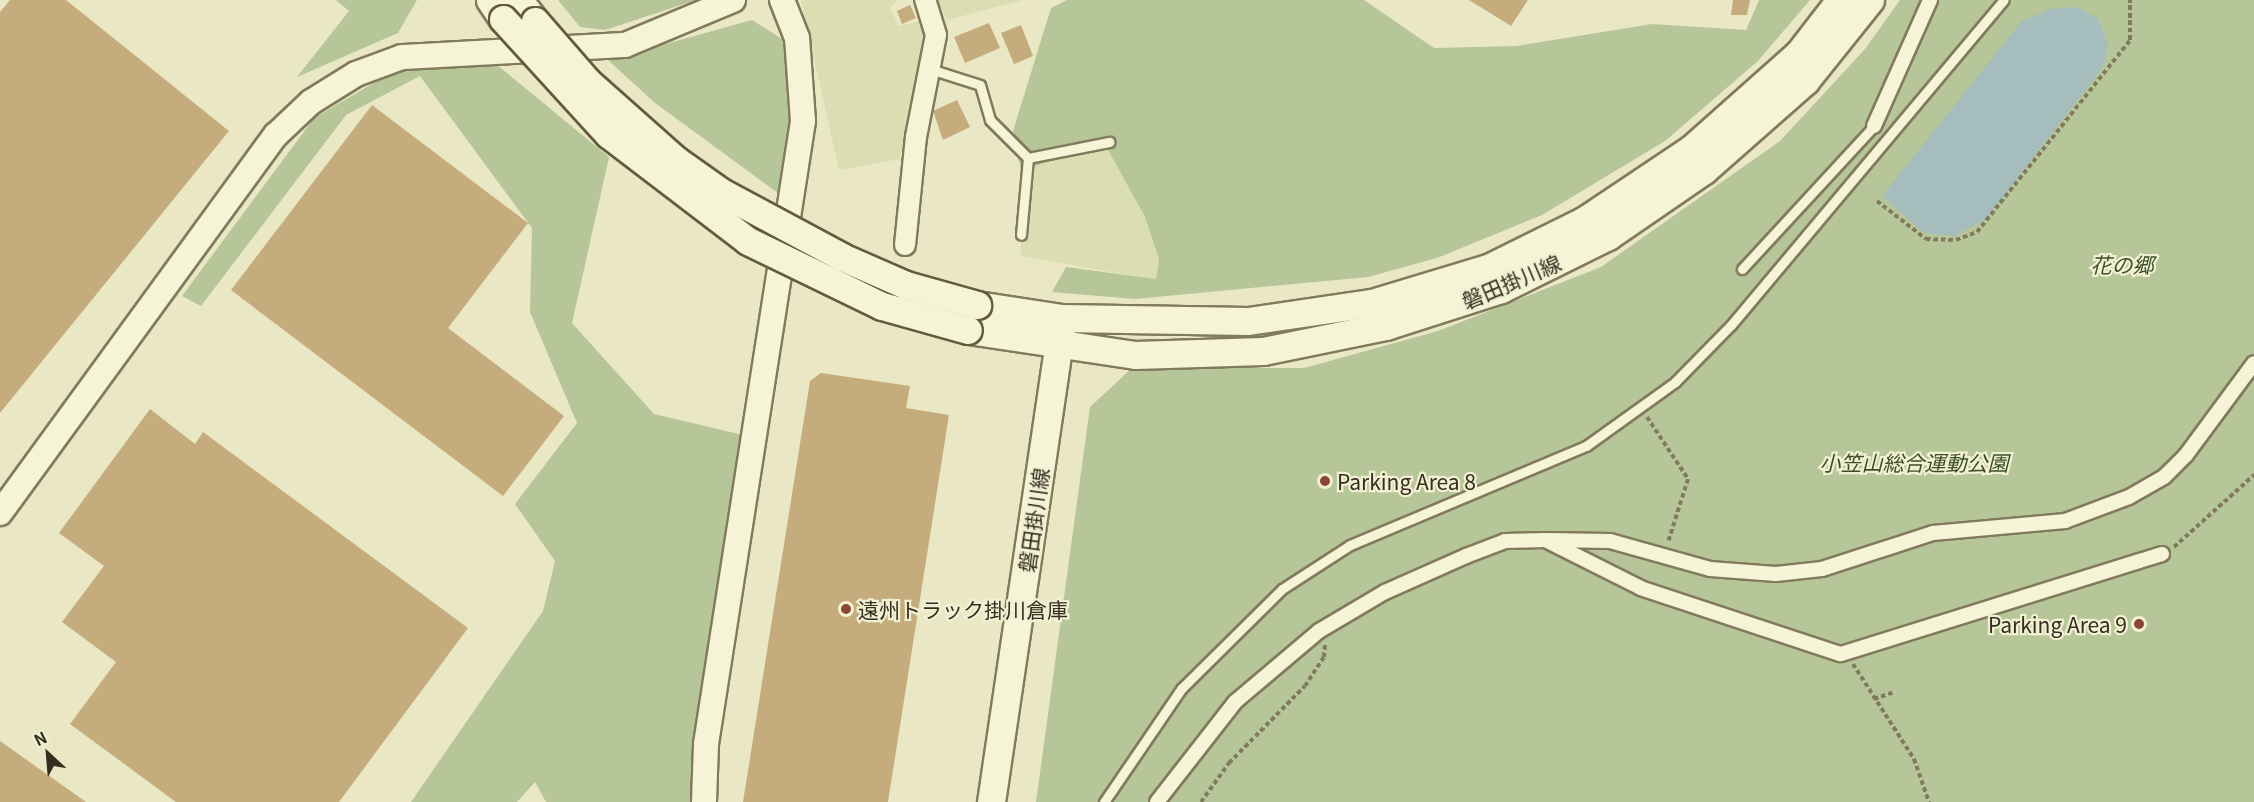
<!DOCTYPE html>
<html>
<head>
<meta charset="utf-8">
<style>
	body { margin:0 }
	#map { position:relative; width:2254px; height:802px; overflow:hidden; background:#eae7c4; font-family:Georgia,"Noto Sans JP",serif }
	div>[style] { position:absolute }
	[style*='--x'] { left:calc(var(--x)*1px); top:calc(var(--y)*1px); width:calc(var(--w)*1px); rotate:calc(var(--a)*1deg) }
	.farmland>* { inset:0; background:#dbdeb2 }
	.green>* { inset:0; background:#b6c699 }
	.water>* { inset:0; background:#a5bdbc }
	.building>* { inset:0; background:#c4ac7d }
	.path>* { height:4px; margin-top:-2px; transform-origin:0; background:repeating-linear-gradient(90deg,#827a5c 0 4.5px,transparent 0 7.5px) }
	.roads { filter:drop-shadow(2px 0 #827a5c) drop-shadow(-2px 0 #827a5c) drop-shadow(0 2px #827a5c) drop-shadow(0 -2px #827a5c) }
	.service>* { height:9px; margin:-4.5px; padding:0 4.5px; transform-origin:4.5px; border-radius:4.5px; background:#f5f4d6 }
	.pedestrian>* { height:14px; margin:-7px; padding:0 7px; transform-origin:7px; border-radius:7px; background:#f5f4d6 }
	.minor>* { height:20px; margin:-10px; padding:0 10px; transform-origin:10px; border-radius:10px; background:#f5f4d6 }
	.tertiary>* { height:24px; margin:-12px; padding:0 12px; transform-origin:12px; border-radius:12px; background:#f5f4d6 }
	.secondary>* { height:27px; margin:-13.5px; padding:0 13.5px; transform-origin:13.5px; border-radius:13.5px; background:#f5f4d6 }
	.bridges { filter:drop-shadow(2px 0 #645b3f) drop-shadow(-2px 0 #645b3f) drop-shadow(0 2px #645b3f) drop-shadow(0 -2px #645b3f) }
	.secondary-bridge>* { height:27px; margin:-13.5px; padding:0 13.5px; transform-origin:13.5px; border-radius:13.5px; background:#f5f4d6 }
	.dots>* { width:16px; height:16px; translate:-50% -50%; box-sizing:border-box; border:3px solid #f2f0d3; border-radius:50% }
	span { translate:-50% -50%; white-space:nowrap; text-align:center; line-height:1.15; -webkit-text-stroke:4.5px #f2f0d3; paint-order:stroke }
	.park-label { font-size:21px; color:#3b4e27; font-style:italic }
	.street-label { font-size:21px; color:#342e1f }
	.poi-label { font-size:21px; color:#342e1f }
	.left { translate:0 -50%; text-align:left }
	.right { translate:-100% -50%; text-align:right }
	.north { position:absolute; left:18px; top:724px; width:60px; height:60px; -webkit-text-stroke:4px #f2f0d3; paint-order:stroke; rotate:334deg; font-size:16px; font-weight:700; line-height:24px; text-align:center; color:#342e1f }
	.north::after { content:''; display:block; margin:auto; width:21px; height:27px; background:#342e1f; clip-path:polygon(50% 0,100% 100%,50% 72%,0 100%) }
</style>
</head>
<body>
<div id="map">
	<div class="farmland">
		<div style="clip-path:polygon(801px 0,897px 0,890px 8px,899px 26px,924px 20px,927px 36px,918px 40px,926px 38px,900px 159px,839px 170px)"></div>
		<div style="clip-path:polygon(936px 0,1023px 0,947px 20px)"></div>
		<div style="clip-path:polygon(1090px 147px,1108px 150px,1145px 217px,1159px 259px,1156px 280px,1021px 256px,1021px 171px)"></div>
	</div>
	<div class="green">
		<div style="clip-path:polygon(336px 0,417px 0,398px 33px,297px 77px,349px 11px)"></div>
		<div style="clip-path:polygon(558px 0,696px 0,605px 30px,580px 27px)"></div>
		<div style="clip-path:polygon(1067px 0,1364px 0,1434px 48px,1516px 46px,1652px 24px,1746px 30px,1759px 0,1810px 0,1758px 61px,1665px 141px,1542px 215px,1437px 258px,1368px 277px,1135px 299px,1052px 292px,1066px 267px,1156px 279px,1159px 259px,1145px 217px,1108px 150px,1090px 147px,1021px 171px,1013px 131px,1051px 8px)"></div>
		<div style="clip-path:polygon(1900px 0,2254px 0,2254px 802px,1036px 802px,1090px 407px,1132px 368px,1304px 368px,1438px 331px,1601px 267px,1780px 141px,1865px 49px)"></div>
		<div style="clip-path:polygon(752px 20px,782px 39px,793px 98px,778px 193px,655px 103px,608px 60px)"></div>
		<div style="clip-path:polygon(496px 64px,609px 157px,572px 323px,654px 414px,743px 435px,691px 802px,546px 802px,535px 782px,517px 802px,411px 802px,543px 611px,555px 561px,515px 504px,577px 423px,530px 312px,532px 228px,420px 76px,346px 115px,201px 306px,182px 296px,314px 118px,399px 68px)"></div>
	</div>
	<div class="water">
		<div style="clip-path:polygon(2077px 7px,2097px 18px,2102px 29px,2108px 45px,2103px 67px,1986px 219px,1955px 236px,1924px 233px,1882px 196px,2021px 22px,2050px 9px)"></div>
	</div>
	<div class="building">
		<div style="clip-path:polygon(10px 0,66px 0,229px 131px,0 413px,0 12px)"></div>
		<div style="clip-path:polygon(1469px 0,1528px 0,1511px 26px)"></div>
		<div style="clip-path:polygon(1733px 0,1750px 0,1747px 15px,1731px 15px)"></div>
		<div style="clip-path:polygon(910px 5px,916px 18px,902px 24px,897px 11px)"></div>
		<div style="clip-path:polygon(989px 23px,1000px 48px,965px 63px,954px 37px)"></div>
		<div style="clip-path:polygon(1021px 25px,1033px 56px,1014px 64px,1001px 33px)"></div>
		<div style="clip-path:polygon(957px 100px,970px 127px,943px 140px,933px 111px)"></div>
		<div style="clip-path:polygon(372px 105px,528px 223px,448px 328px,564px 416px,503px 496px,231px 290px)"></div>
		<div style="clip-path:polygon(821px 373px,910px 386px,906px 408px,949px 415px,888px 802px,743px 802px,810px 381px)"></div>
		<div style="clip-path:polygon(150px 409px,195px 444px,203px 432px,468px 628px,339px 802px,176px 802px,70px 724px,116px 662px,62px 622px,104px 566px,59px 533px)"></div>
		<div style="clip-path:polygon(0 741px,86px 802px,0 802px)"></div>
	</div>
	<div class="path">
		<div style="--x:1877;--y:201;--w:62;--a:37.8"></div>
		<div style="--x:1926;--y:239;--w:30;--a:2"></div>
		<div style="--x:1956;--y:240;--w:22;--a:-21"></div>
		<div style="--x:1977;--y:232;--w:246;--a:-51.4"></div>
		<div style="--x:2130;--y:40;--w:40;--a:-90"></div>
		<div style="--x:1647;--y:417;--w:74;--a:56.5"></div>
		<div style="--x:1688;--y:479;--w:66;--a:107.6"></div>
		<div style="--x:2174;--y:547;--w:108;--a:-42"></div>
		<div style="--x:1853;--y:664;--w:113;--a:57.3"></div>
		<div style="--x:1914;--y:759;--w:46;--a:70.8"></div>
		<div style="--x:1874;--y:699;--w:21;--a:-19"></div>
		<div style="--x:1201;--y:802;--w:48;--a:-54.3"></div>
		<div style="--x:1229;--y:763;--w:108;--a:-45.4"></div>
		<div style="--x:1305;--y:686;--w:35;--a:-57"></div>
		<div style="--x:1324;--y:657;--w:12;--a:-85"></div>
	</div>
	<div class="roads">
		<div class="service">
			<div style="--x:930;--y:69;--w:52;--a:17.7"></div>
			<div style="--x:980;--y:85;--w:36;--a:74"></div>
			<div style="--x:990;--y:120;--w:54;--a:45"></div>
			<div style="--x:1028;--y:158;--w:77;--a:95.2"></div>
			<div style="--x:1028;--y:158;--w:83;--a:-11.2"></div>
			<div style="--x:1742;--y:269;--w:195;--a:-47.3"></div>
			<div style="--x:1104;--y:802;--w:137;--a:-55.7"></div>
			<div style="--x:1181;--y:689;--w:142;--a:-44.7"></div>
			<div style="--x:1282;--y:589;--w:81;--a:-32.9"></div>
			<div style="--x:1350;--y:545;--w:256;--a:-22.8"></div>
			<div style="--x:1586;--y:446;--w:110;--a:-35.7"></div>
			<div style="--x:1675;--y:382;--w:80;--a:-45.5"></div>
			<div style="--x:1731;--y:325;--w:424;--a:-50"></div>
		</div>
		<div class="pedestrian">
			<div style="--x:1874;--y:126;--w:138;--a:-66"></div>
			<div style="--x:2162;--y:554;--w:337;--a:162.7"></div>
			<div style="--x:1840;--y:654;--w:210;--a:-161.7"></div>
			<div style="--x:1641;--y:588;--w:107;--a:-153.4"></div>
			<div style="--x:1545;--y:540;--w:65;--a:0.9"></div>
			<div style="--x:1610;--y:541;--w:104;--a:15.6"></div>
			<div style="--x:1710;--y:569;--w:66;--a:4.3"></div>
			<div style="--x:1776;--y:574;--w:46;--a:-6.2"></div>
			<div style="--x:1822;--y:569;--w:117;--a:-18"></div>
			<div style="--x:1933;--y:533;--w:133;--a:-5.2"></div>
			<div style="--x:2065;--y:521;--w:68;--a:-20.6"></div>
			<div style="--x:2129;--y:497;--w:40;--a:-29.7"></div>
			<div style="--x:2164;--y:477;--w:31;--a:-45"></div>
			<div style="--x:2186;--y:455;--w:114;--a:-53.5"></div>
			<div style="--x:1157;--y:802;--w:127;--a:-52"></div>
			<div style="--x:1235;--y:702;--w:110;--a:-40.2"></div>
			<div style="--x:1319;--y:631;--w:77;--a:-30.6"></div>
			<div style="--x:1385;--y:592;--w:89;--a:-24"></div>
			<div style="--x:1466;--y:556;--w:42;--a:-21"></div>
			<div style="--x:1505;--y:541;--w:40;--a:-1.4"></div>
		</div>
		<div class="minor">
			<div style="--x:905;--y:245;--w:109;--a:-84.2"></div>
			<div style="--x:916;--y:137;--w:104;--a:-78.9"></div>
			<div style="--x:936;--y:35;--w:37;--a:-107"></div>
		</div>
		<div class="tertiary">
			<div style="--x:0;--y:513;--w:468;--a:-53.9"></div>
			<div style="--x:276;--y:135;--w:48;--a:-43.3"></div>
			<div style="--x:311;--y:102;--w:53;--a:-31.9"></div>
			<div style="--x:356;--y:74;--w:49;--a:-20.3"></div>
			<div style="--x:402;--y:57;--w:223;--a:-3.1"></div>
			<div style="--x:625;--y:45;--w:117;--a:-22.6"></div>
			<div style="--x:704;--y:802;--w:58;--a:-88"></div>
			<div style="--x:706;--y:744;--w:631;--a:-81.15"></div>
			<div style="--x:803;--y:121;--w:83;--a:-94.1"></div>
			<div style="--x:797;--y:38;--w:41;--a:-111.5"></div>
		</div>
		<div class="secondary">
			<div style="--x:490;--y:0;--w:23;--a:56"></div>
			<div style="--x:519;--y:0;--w:26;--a:53"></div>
			<div style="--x:977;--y:305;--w:86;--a:8.7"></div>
			<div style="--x:1062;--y:318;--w:186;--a:0.9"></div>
			<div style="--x:1248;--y:321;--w:125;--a:-8.3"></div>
			<div style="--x:1372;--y:303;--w:121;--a:-16.8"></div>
			<div style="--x:1488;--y:268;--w:108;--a:-26.3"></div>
			<div style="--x:1585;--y:220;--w:128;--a:-33.8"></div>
			<div style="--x:1691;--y:149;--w:144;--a:-41.6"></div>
			<div style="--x:1799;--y:53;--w:67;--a:-52.3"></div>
			<div style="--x:968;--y:330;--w:169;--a:8.5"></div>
			<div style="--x:1135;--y:355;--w:128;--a:-1.8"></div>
			<div style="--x:1263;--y:351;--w:126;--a:-11.5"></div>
			<div style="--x:1386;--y:326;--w:121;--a:-17.8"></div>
			<div style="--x:1501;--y:289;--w:119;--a:-26.4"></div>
			<div style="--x:1608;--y:236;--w:116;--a:-34.5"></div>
			<div style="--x:1704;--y:170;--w:135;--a:-41.4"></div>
			<div style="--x:1805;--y:81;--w:104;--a:-51.3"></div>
			<div style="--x:991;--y:802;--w:479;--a:-81.6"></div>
		</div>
	</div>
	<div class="bridges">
		<div class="secondary-bridge">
			<div style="--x:503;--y:19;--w:156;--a:47.6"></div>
			<div style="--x:608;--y:134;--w:176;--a:37.4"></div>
			<div style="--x:748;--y:241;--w:149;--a:25.9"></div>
			<div style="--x:882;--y:306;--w:89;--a:15.6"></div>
			<div style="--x:535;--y:21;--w:79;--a:49.1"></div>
			<div style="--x:587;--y:81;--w:119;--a:41.6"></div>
			<div style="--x:676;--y:160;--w:55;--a:35.4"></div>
			<div style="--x:721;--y:192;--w:137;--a:28.2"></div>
			<div style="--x:842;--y:257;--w:70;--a:23.6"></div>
			<div style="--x:906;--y:285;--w:74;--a:15.7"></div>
		</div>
	</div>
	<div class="dots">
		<div style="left:1325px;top:481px;background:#8c4732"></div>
		<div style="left:846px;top:609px;background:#8c4732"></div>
		<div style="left:2139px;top:624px;background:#8c4732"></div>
	</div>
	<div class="park-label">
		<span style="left:2122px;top:264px">花の郷</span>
		<span style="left:1914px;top:462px">小笠山総合運動公園</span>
	</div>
	<div class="street-label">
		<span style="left:1511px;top:281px;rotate:-23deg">磐田掛川線</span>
		<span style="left:1033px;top:520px;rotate:-82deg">磐田掛川線</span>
	</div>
	<div class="poi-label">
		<span class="left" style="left:1337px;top:481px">Parking Area 8</span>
		<span class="left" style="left:858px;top:609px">遠州トラック掛川倉庫</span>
		<span class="right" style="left:2127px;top:624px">Parking Area 9</span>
	</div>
	<div class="north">N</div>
</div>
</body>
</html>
